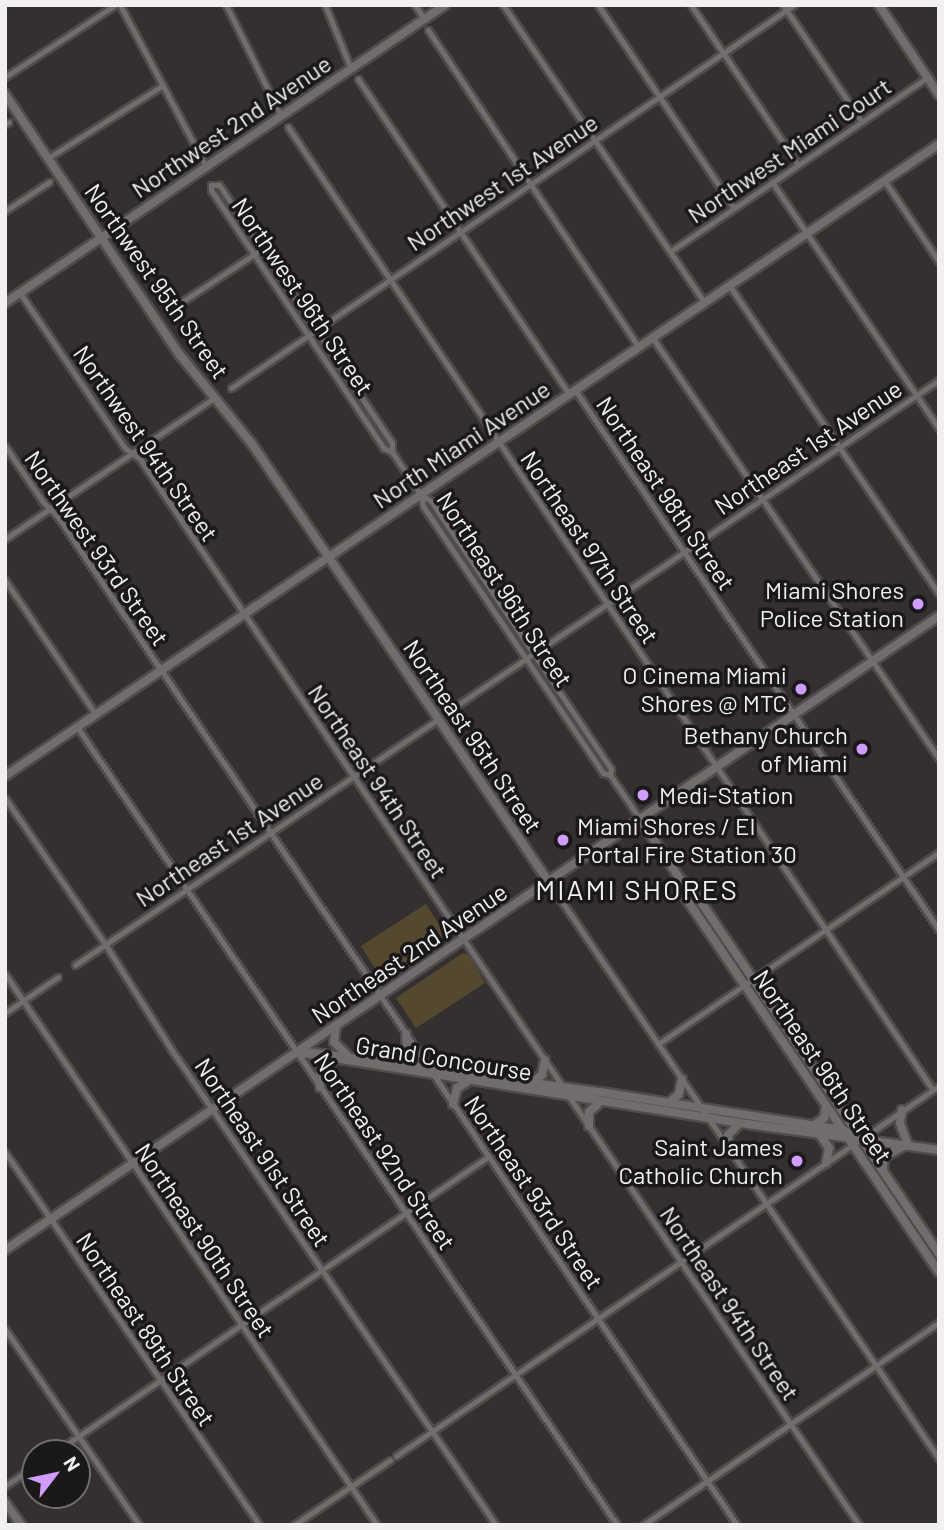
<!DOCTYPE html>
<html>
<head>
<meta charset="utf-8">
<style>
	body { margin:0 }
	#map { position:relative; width:944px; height:1530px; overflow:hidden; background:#33302f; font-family:Barlow,sans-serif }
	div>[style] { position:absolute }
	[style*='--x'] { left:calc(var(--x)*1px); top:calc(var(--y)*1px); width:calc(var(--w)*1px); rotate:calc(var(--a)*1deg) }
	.green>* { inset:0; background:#54492f }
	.roads { filter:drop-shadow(2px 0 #4f4c4b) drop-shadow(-2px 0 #4f4c4b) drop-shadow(0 2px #4f4c4b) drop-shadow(0 -2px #4f4c4b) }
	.street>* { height:5px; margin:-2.5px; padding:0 2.5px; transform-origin:2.5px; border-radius:2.5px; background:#706d6c }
	.secondary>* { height:8px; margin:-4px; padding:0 4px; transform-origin:4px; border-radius:4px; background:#706d6c }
	.dots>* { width:19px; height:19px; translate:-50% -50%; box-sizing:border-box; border:4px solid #1a1818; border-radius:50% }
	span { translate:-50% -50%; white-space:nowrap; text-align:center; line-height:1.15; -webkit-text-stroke:7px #1a1818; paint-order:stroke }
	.street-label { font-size:24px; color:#f2f0ef }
	.poi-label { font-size:24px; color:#f2f0ef }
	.right { translate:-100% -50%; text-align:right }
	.left { translate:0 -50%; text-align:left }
	.quarter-label { font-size:28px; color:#f2f0ef; letter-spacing:2px }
	.frame { position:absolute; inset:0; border:7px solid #f2f0ef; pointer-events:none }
	.north { position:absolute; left:21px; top:1439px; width:70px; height:70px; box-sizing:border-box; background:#1a1818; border:2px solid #706e6e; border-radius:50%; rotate:58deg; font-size:19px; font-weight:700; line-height:28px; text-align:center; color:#f2f0ef }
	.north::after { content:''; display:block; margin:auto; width:24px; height:32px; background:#cf9dff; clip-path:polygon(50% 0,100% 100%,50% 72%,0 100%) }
</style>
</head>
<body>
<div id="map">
	<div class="green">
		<div style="clip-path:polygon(426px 904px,443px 930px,443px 937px,387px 975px,379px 975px,361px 946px)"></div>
		<div style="clip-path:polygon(463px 953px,470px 956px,485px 983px,416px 1028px,396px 998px)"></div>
	</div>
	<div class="roads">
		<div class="street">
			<div style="--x:120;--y:5;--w:183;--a:62"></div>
			<div style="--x:226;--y:5;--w:124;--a:63.6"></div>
			<div style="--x:325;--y:5;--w:69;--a:67.9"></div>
			<div style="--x:415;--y:5;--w:17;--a:57"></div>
			<div style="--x:503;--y:5;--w:359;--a:55.9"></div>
			<div style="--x:598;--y:5;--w:244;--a:56.2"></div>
			<div style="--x:691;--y:5;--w:192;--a:56.2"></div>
			<div style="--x:783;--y:5;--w:141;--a:56"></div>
			<div style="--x:428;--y:30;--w:381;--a:56.4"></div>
			<div style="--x:5;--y:77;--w:131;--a:-33.2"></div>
			<div style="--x:358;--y:79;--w:379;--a:56.2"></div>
			<div style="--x:5;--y:124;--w:4;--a:-27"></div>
			<div style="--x:288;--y:127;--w:1159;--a:56.19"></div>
			<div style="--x:48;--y:158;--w:136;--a:-32.4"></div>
			<div style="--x:884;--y:180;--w:99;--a:56.1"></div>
			<div style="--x:772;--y:182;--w:298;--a:55.9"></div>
			<div style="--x:5;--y:211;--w:53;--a:-33.4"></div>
			<div style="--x:671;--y:251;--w:309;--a:-34.1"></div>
			<div style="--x:729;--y:285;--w:374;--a:55.8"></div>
			<div style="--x:20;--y:293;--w:187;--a:55.9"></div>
			<div style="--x:125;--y:448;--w:19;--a:36"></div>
			<div style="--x:140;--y:459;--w:757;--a:56.04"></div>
			<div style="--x:168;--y:311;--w:113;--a:-33.4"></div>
			<div style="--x:652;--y:337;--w:510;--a:55.78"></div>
			<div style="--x:231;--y:388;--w:681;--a:-34.23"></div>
			<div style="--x:575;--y:390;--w:651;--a:56.02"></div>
			<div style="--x:5;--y:446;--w:68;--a:55.8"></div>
			<div style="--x:43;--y:502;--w:21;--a:45"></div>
			<div style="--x:58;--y:517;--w:1215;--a:56.04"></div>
			<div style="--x:392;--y:452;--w:9;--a:-90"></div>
			<div style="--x:392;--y:443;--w:311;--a:-123.8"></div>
			<div style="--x:219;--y:185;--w:8;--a:180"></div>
			<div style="--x:211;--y:185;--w:5;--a:90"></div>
			<div style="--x:211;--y:190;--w:311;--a:56.2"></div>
			<div style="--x:384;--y:448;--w:9;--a:27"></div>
			<div style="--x:392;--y:452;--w:52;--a:56"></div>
			<div style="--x:421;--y:495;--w:11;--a:80"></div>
			<div style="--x:423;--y:506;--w:322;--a:56"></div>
			<div style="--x:603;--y:773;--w:7;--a:16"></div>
			<div style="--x:421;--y:495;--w:12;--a:31"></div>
			<div style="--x:431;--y:501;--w:323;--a:56.1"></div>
			<div style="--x:611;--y:769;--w:6;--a:99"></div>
			<div style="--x:610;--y:775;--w:53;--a:55.7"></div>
			<div style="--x:5;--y:539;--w:252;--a:-34"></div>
			<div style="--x:5;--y:580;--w:163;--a:56"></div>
			<div style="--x:453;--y:708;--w:586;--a:-34.02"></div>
			<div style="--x:77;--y:727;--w:964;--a:55.91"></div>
			<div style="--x:5;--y:798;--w:177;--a:55.6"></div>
			<div style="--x:105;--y:944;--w:124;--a:57.8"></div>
			<div style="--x:171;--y:1049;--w:576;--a:55.68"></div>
			<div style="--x:548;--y:881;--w:698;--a:55.92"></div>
			<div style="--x:75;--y:965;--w:439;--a:-34.1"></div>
			<div style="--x:5;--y:974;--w:665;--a:55.98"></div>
			<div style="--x:5;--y:1013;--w:64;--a:-34.2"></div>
			<div style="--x:658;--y:1044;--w:340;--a:-34.3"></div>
			<div style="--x:568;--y:1095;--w:519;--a:55.91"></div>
			<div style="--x:5;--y:1152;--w:451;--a:55.7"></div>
			<div style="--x:284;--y:1296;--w:247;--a:-34.3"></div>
			<div style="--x:5;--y:1329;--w:237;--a:55.6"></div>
			<div style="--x:54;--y:1453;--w:274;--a:-34.4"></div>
			<div style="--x:396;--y:1456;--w:657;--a:-34.27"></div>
			<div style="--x:5;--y:1486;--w:36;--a:-34"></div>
			<div style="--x:294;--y:1525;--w:116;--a:-34.1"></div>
			<div style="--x:643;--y:1525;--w:359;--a:-34.4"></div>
		</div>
		<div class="secondary">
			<div style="--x:879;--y:5;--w:108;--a:56.3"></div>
			<div style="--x:5;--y:94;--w:314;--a:56.2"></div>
			<div style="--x:180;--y:355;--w:114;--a:51"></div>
			<div style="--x:252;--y:444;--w:528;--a:55.89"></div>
			<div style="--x:5;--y:303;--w:531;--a:-34.11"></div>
			<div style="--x:5;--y:776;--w:1128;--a:-34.08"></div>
			<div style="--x:640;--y:819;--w:72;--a:56.3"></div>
			<div style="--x:680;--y:879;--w:12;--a:35"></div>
			<div style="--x:690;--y:886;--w:444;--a:55.9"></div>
			<div style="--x:680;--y:879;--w:12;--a:85"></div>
			<div style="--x:681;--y:891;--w:460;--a:55.9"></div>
			<div style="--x:336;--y:1025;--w:17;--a:97"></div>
			<div style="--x:334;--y:1042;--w:18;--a:45"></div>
			<div style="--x:297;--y:1052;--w:449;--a:9.1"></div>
			<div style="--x:740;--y:1123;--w:201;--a:7.7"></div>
			<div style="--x:307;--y:1052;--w:296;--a:7.8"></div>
			<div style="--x:600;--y:1092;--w:246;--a:8.9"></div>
			<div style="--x:843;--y:1130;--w:16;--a:27"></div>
			<div style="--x:397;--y:1063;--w:15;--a:-48"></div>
			<div style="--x:407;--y:1052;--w:18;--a:-93"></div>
			<div style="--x:531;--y:1083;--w:14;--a:-36"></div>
			<div style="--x:542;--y:1075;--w:15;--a:-79"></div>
			<div style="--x:320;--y:1087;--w:14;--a:-90"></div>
			<div style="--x:320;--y:1073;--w:19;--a:-43"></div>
			<div style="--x:669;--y:1103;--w:13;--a:-42"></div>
			<div style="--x:679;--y:1094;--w:15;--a:-79"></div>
			<div style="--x:453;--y:1104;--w:16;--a:-76"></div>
			<div style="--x:457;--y:1088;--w:12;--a:-31"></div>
			<div style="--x:902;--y:1110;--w:13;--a:99"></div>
			<div style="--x:900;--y:1123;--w:23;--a:70"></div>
			<div style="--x:589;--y:1126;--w:14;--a:-90"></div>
			<div style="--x:589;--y:1112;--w:15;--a:-42"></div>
			<div style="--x:813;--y:1126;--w:14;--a:-36"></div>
			<div style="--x:824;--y:1118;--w:12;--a:-81"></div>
			<div style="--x:820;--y:1135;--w:16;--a:55"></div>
			<div style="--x:829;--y:1148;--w:15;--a:101"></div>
			<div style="--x:729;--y:1149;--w:14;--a:-94"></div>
			<div style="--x:728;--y:1135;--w:17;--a:-45"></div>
			<div style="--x:883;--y:1170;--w:13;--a:-86"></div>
			<div style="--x:884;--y:1157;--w:23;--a:-29"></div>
			<div style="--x:5;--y:1250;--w:1129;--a:-34.17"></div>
			<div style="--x:5;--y:1502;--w:28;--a:55"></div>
		</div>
	</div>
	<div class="dots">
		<div style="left:918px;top:604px;background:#cf9dff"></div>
		<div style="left:801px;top:689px;background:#cf9dff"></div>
		<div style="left:862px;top:749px;background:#cf9dff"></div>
		<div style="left:643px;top:795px;background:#cf9dff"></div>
		<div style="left:563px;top:840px;background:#cf9dff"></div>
		<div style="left:797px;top:1161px;background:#cf9dff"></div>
	</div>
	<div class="street-label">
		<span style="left:231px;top:126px;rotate:-34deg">Northwest 2nd Avenue</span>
		<span style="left:789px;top:150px;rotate:-34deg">Northwest Miami Court</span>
		<span style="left:502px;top:182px;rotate:-34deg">Northwest 1st Avenue</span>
		<span style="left:157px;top:281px;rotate:55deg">Northwest 95th Street</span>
		<span style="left:303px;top:296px;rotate:56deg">Northwest 96th Street</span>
		<span style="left:146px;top:443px;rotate:55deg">Northwest 94th Street</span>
		<span style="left:461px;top:444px;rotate:-34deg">North Miami Avenue</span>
		<span style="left:808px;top:447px;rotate:-34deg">Northeast 1st Avenue</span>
		<span style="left:666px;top:493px;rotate:56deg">Northeast 98th Street</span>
		<span style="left:590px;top:547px;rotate:56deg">Northeast 97th Street</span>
		<span style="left:97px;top:548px;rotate:55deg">Northwest 93rd Street</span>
		<span style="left:505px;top:589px;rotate:57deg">Northeast 96th Street</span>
		<span style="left:473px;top:736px;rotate:56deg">Northeast 95th Street</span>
		<span style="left:378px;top:781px;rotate:56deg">Northeast 94th Street</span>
		<span style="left:229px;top:839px;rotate:-34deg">Northeast 1st Avenue</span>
		<span style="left:409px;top:953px;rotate:-34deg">Northeast 2nd Avenue</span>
		<span style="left:444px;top:1058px;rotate:9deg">Grand Concourse</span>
		<span style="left:823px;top:1066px;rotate:56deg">Northeast 96th Street</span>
		<span style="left:385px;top:1151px;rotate:56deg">Northeast 92nd Street</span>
		<span style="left:263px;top:1152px;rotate:56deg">Northeast 91st Street</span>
		<span style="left:534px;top:1192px;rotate:56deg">Northeast 93rd Street</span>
		<span style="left:205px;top:1240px;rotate:56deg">Northeast 90th Street</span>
		<span style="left:730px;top:1303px;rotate:56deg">Northeast 94th Street</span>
		<span style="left:146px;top:1329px;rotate:56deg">Northeast 89th Street</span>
	</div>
	<div class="poi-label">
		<span class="right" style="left:904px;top:604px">Miami Shores<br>Police Station</span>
		<span class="right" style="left:787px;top:689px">O Cinema Miami<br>Shores @ MTC</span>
		<span class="right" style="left:848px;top:749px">Bethany Church<br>of Miami</span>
		<span class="left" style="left:659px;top:795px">Medi-Station</span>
		<span class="left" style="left:577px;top:840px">Miami Shores / El<br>Portal Fire Station 30</span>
		<span class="right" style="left:783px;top:1161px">Saint James<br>Catholic Church</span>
	</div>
	<div class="quarter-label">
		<span style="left:637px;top:889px">MIAMI SHORES</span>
	</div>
	<div class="frame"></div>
	<div class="north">N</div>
</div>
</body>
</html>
